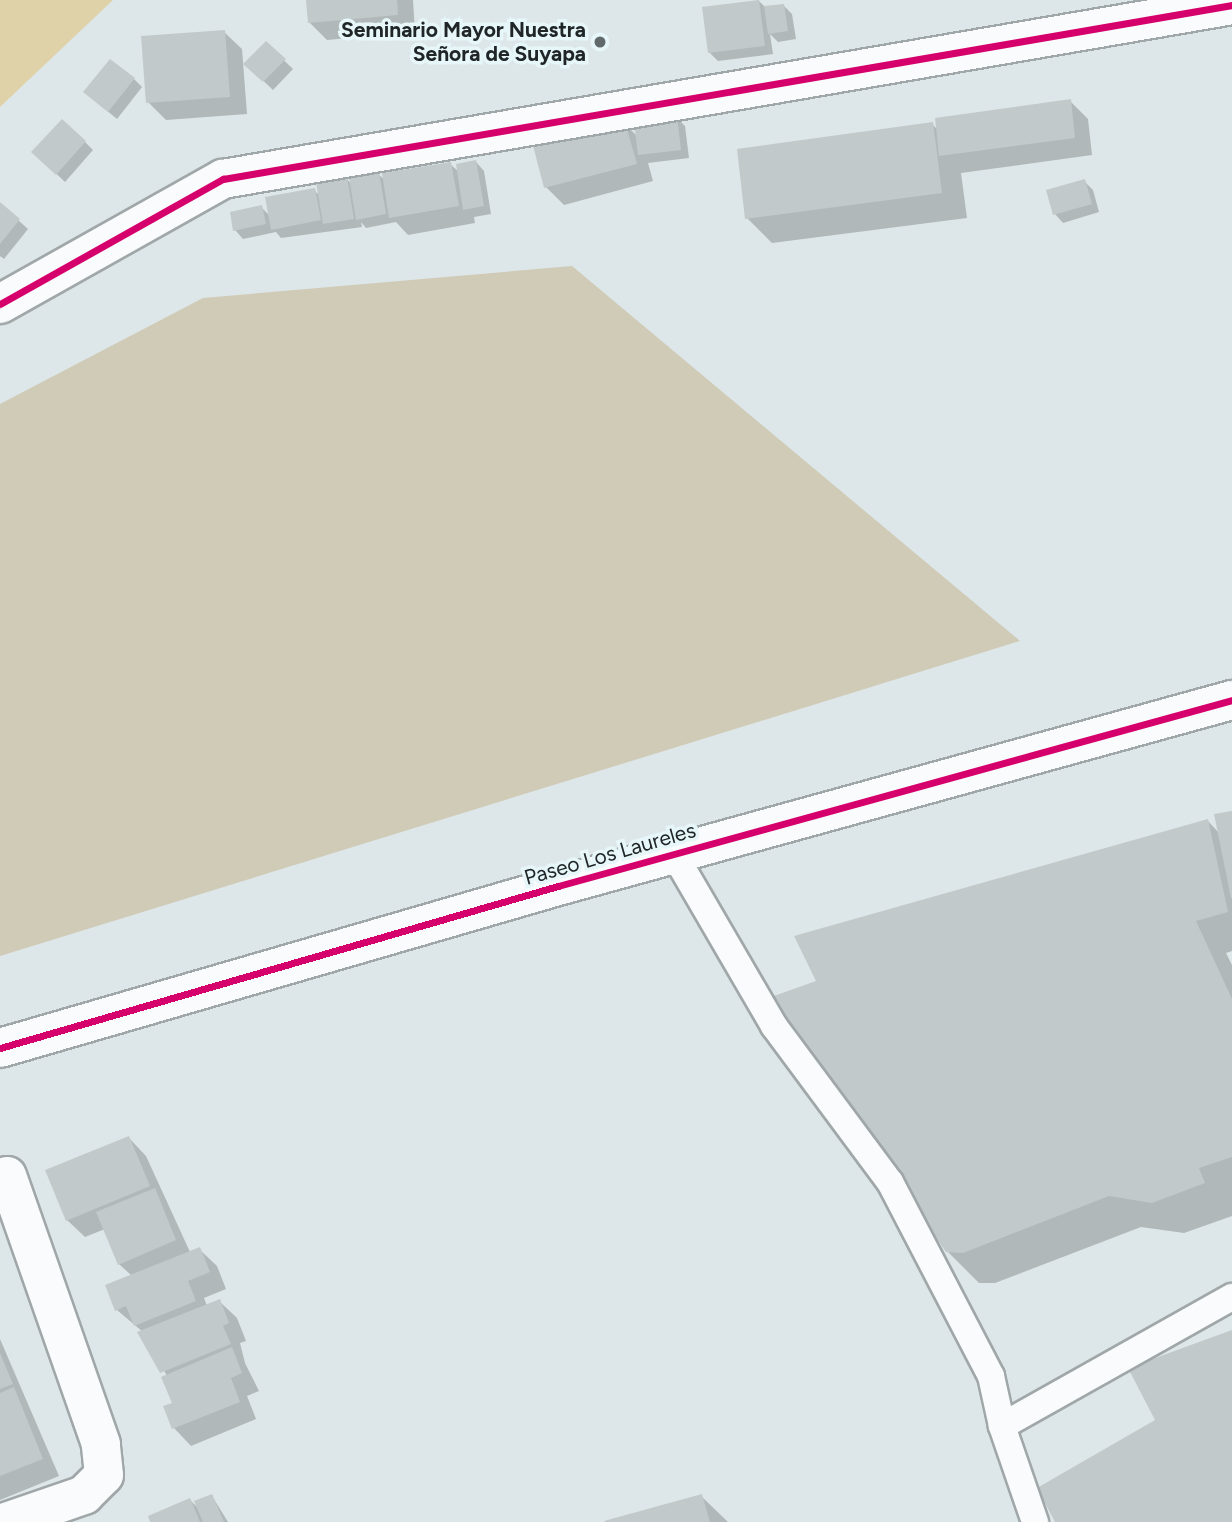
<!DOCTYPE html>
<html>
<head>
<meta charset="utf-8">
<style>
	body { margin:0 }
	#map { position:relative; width:1232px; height:1522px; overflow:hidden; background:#dde6e8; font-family:Figtree,sans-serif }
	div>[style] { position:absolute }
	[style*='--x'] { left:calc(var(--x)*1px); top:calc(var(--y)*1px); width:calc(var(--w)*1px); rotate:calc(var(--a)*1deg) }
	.green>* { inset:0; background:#d0cbb6 }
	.water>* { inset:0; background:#e0d2a8 }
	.shadow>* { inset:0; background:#0003 }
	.building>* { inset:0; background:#c2c9ca }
	.roads { filter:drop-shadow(2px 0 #a0a7a8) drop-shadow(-2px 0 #a0a7a8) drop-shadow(0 2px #a0a7a8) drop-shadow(0 -2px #a0a7a8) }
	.service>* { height:26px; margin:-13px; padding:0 13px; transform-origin:13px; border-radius:13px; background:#fafbfc }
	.minor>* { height:38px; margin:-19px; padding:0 19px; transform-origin:19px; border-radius:19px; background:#fafbfc }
	.tertiary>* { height:38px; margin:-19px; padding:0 19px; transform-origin:19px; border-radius:19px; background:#fafbfc }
	.cycleway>* { height:7px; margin:-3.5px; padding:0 3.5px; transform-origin:3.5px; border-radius:3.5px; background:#d6006c }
	.dots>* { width:19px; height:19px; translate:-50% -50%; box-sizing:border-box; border:4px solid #e6f6f9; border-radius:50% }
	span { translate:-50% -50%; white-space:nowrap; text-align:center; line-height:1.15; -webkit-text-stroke:7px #e6f6f9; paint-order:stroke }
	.poi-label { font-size:21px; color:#202627; font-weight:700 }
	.right { translate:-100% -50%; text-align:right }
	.street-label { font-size:21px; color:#202627 }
</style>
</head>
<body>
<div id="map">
	<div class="green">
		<div style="clip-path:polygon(572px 266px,1020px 641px,0 956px,0 404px,203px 298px)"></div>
	</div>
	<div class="water">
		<div style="clip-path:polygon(0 0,113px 0,0 107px)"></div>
	</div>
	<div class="shadow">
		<div style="clip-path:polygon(308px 0,413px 0,415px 32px,327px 40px,309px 22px)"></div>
		<div style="clip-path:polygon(758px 0,766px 8px,783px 5px,792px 14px,796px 39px,778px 42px,770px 34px,773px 54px,718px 61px,709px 52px)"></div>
		<div style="clip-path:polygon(224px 32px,242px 49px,247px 114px,166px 120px,148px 102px)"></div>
		<div style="clip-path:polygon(266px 43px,293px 69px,273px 90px,246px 64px)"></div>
		<div style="clip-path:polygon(134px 79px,142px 87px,117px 119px,94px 100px)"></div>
		<div style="clip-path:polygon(1070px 101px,1088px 119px,1092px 155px,961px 173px,967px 218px,772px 243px,747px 218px,932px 124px,938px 130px)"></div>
		<div style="clip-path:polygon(676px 117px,685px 126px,689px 158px,648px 163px,653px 181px,564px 205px,546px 187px,625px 124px,638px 137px)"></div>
		<div style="clip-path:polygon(85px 142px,93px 150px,65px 182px,42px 160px)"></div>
		<div style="clip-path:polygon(476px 162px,484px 171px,491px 214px,474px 217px,475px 223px,408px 235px,396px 222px,366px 228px,361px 222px,362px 227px,281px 238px,276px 232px,243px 239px,235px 230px,261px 207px,270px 216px,314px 190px,320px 196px,347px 179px,352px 185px,378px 174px,385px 180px,450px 164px,459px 172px)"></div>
		<div style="clip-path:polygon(1084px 181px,1093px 190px,1099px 212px,1063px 223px,1055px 214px)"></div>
		<div style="clip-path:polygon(0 204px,28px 229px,4px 259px,0 256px)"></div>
		<div style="clip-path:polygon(1232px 812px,1232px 951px,1226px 953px,1232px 965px,1232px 1216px,1184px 1233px,1141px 1227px,995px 1283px,979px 1283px,947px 1251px,819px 982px,1208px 821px,1219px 833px)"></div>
		<div style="clip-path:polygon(129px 1138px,146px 1156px,190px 1252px,199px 1249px,217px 1266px,226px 1289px,204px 1298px,207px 1306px,219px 1301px,237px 1318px,246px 1341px,240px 1343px,245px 1363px,259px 1391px,247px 1396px,256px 1419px,191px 1446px,174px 1428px,174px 1404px,167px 1376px,143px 1332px,117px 1310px,132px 1276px,119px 1264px,105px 1229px,85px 1237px,67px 1220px)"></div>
		<div style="clip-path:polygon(0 1339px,59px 1476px,0 1500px)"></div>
		<div style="clip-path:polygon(212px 1496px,228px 1522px,152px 1522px,190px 1500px,200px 1510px)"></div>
		<div style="clip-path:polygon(701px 1496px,728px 1522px,608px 1522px)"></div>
	</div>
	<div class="building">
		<div style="clip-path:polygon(306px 0,397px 0,398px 15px,308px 23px)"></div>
		<div style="clip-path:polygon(759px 0,765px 46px,708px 53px,702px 7px)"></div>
		<div style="clip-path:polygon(784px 4px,788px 31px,768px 34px,764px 6px)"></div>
		<div style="clip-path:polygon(225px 30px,230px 97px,146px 103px,141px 36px)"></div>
		<div style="clip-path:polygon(266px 41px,286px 59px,263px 82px,243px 64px)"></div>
		<div style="clip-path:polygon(110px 59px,135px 78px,108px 112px,83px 92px)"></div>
		<div style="clip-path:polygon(1071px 99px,1075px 138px,939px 156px,935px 118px)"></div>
		<div style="clip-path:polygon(677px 116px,681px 150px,638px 155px,634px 122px)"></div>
		<div style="clip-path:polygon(62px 119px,86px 141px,56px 175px,31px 152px)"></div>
		<div style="clip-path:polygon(625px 122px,637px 164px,544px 188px,530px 134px)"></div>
		<div style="clip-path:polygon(933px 122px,942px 193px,745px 219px,737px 149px)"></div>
		<div style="clip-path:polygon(476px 160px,484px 206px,463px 210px,456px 164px)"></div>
		<div style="clip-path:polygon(451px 162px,459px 206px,389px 218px,382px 173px)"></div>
		<div style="clip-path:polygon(379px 172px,386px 214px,356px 220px,349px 177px)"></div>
		<div style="clip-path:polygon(347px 177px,354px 219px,323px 224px,316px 182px)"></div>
		<div style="clip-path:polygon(1085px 179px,1092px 204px,1053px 215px,1046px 190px)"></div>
		<div style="clip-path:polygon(315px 188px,321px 220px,271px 230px,265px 197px)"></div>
		<div style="clip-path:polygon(0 202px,20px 219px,0 244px)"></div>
		<div style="clip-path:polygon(262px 205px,266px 224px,233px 231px,230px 212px)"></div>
		<div style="clip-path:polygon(1232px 811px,1232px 898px,1231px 898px,1214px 814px)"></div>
		<div style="clip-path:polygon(1208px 819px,1228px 912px,1196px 921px,1232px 999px,1232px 1157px,1199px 1168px,1205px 1183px,1152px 1203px,1109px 1196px,963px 1253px,946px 1252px,771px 997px,816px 981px,794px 936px)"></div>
		<div style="clip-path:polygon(129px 1136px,150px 1186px,66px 1221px,45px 1170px)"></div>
		<div style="clip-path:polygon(155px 1188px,176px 1240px,118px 1265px,96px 1212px)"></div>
		<div style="clip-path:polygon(200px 1247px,210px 1272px,188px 1281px,196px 1301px,134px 1326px,126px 1306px,115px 1311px,105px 1285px)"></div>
		<div style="clip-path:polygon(220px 1299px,229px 1323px,223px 1326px,231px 1344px,160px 1373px,137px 1332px)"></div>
		<div style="clip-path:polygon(1232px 1330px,1232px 1522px,1055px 1522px,1037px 1488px,1155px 1420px,1128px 1368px)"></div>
		<div style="clip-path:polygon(232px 1347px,242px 1373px,231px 1378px,240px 1402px,172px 1429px,163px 1406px,172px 1403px,161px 1377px)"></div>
		<div style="clip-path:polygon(0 1353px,13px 1384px,0 1389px)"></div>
		<div style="clip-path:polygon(14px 1387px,43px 1459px,0 1476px,0 1393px)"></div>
		<div style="clip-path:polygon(212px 1494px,224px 1522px,203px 1522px,194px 1501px)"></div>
		<div style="clip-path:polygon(702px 1494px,710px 1522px,605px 1522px,604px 1521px)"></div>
		<div style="clip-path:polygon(190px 1498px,200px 1522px,150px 1522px,148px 1516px)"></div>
	</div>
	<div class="roads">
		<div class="service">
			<div style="--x:674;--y:854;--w:199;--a:59.8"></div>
			<div style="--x:774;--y:1026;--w:194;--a:53.4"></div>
			<div style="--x:890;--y:1182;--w:219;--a:62.5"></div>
			<div style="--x:991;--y:1376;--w:51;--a:77.6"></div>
			<div style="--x:1002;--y:1426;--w:102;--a:71"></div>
			<div style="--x:1002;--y:1426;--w:264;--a:-29.3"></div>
		</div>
		<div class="minor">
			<div style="--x:0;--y:304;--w:256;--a:-29.3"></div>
			<div style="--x:223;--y:179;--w:1024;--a:-9.78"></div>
			<div style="--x:6;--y:1522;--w:83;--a:-19.1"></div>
			<div style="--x:84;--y:1495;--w:28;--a:-45"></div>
			<div style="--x:104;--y:1475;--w:31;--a:-96"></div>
			<div style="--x:101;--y:1444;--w:284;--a:-109.3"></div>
		</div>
		<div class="tertiary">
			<div style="--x:0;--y:1048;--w:581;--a:-16.19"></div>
			<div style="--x:558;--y:886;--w:699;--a:-15.43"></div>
		</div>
	</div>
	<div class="cycleway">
		<div style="--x:0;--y:304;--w:256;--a:-29.3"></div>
		<div style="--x:223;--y:179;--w:1024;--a:-9.78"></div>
		<div style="--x:0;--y:1048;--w:581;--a:-16.19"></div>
		<div style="--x:558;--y:886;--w:699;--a:-15.43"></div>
	</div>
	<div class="dots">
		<div style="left:600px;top:42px;background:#62696b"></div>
	</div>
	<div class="poi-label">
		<span class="right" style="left:586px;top:42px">Seminario Mayor Nuestra<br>Señora de Suyapa</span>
	</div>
	<div class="street-label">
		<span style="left:610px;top:854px;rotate:-16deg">Paseo Los Laureles</span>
	</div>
</div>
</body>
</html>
